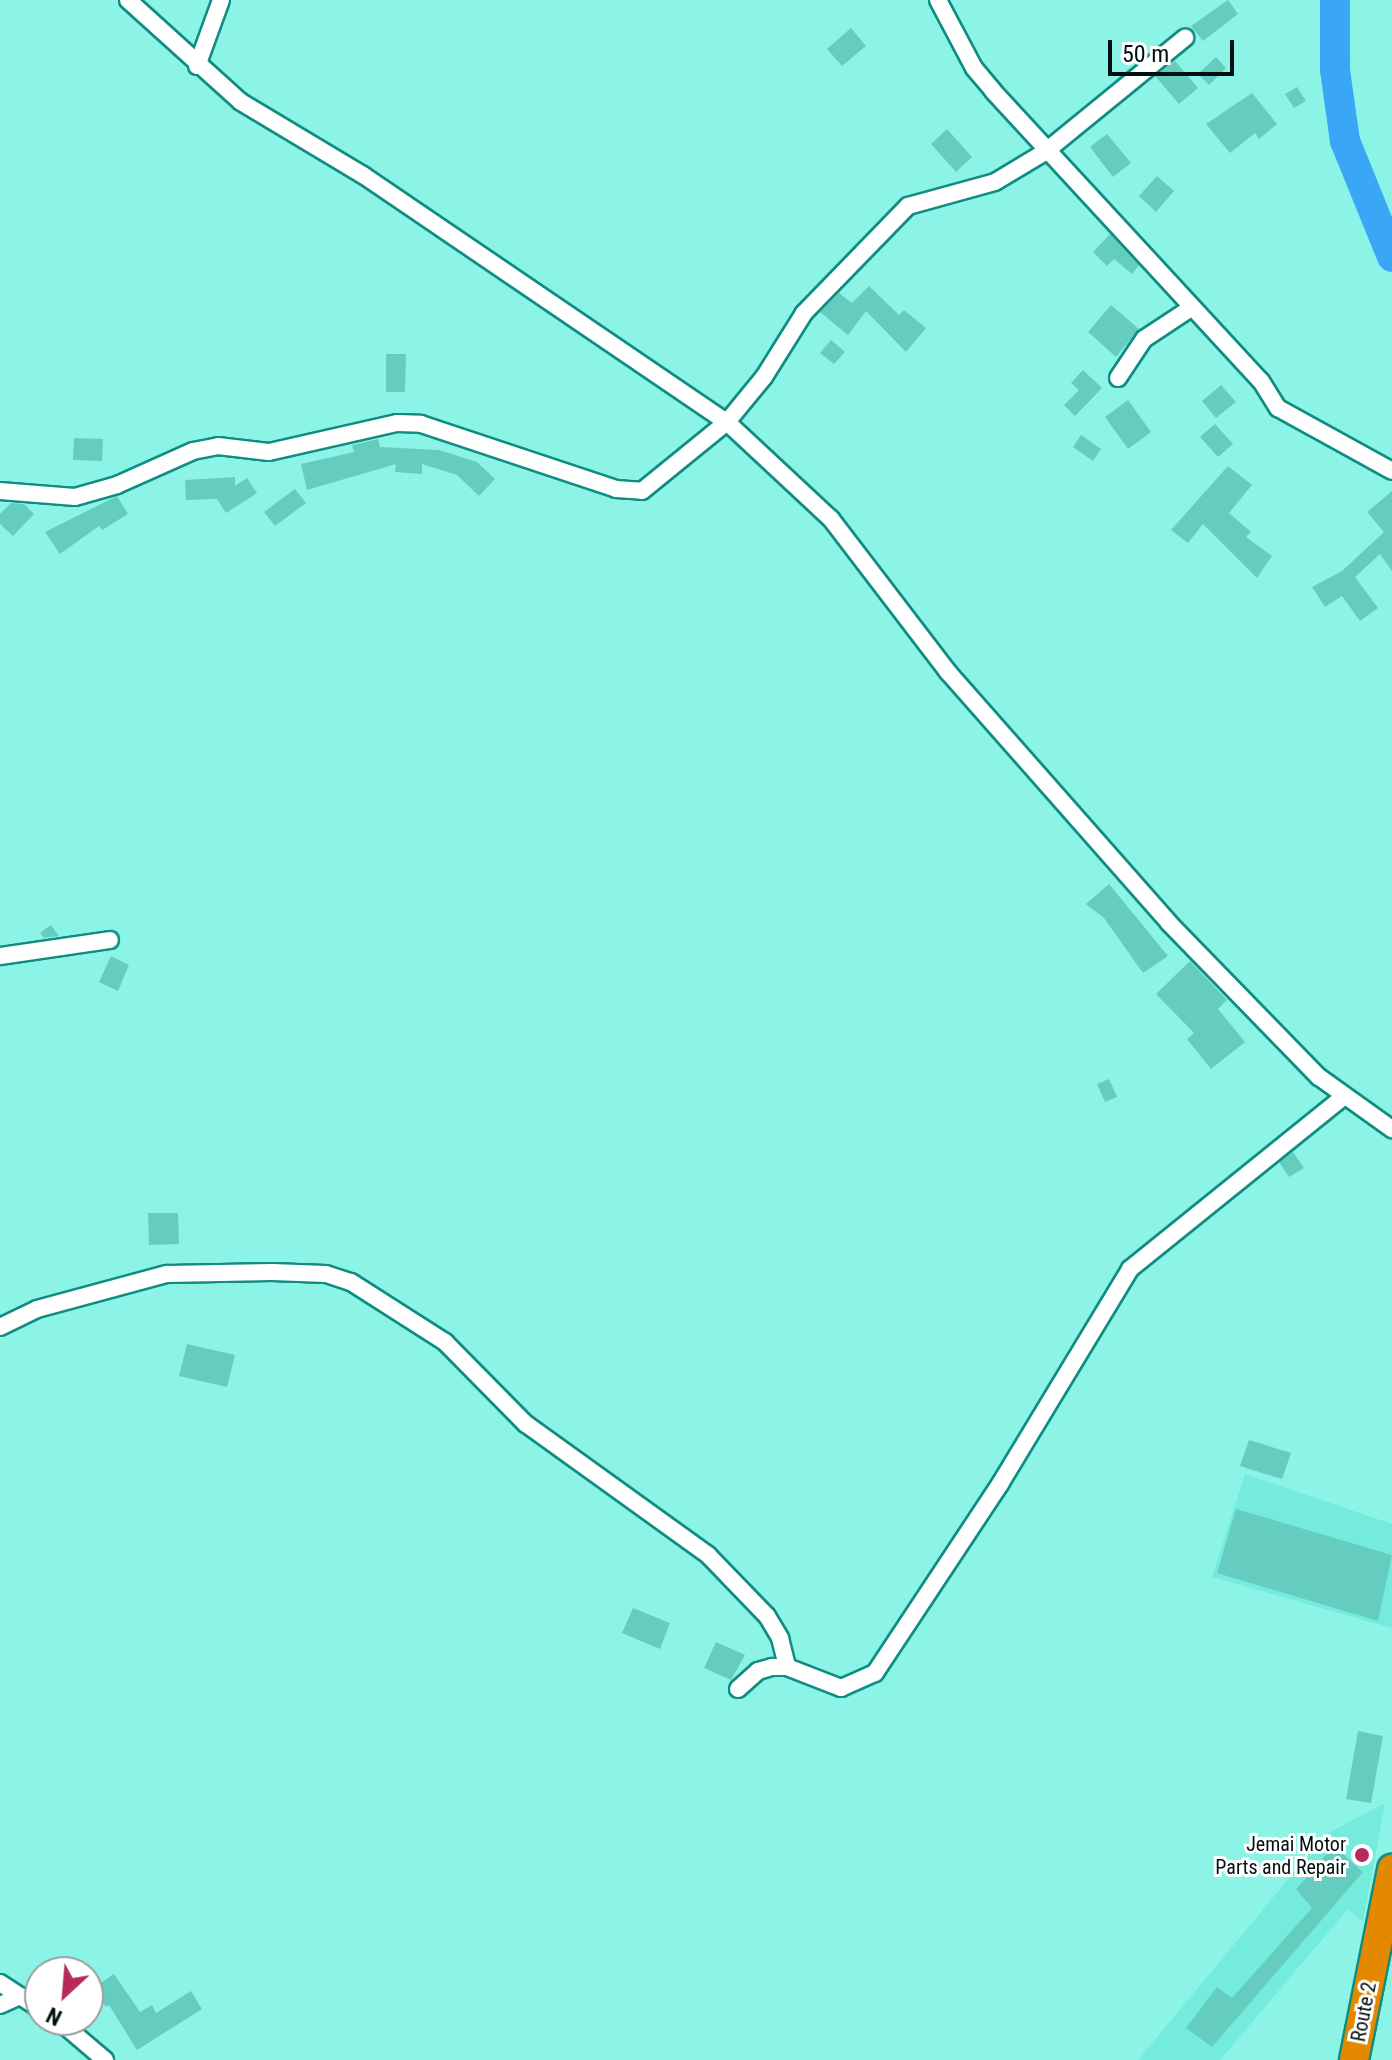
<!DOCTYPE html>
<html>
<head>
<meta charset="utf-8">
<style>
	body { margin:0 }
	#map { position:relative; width:1392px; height:2060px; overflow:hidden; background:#8cf4e6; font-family:"Roboto Condensed",sans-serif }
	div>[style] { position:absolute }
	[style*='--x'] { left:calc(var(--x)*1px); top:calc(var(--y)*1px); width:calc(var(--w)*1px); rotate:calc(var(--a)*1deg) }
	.built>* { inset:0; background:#75ebdc }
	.river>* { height:30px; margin:-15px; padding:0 15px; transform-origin:15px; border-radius:15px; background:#39a7f6 }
	.building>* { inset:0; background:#64cdc0 }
	.roads { filter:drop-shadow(2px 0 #0f8d81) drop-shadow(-2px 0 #0f8d81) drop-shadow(0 2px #0f8d81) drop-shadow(0 -2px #0f8d81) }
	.street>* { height:16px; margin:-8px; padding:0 8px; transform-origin:8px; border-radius:8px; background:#fff }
	.highway>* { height:28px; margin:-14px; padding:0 14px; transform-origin:14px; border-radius:14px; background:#e48800 }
	.dots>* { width:22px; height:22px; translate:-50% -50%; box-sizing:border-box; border:4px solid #fff; border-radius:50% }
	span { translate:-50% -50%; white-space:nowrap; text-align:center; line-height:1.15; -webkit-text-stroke:6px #fff; paint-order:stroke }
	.poi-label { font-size:20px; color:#00100e }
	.right { translate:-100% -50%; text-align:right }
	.street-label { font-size:20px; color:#00100e }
	.north { position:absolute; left:24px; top:1956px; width:80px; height:80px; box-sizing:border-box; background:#fff; border:2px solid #999f9f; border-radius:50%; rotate:206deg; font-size:22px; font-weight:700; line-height:32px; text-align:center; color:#00100e }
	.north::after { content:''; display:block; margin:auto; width:28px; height:36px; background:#b82a5d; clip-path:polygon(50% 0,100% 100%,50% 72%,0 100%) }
	.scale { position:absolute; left:1108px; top:40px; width:126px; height:36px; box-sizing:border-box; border:4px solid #00100e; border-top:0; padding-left:10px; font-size:24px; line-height:28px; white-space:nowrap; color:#00100e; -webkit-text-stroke:6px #fff; paint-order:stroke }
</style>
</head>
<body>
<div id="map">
	<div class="built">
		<div style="clip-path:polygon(1245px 1474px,1392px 1524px,1392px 1628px,1212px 1577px)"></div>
		<div style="clip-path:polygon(1385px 1803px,1363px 1922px,1348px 1909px,1220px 2060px,1138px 2060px,1325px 1835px)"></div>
	</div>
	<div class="river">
		<div style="--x:1335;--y:0;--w:70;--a:90"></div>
		<div style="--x:1335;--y:70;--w:72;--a:82"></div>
		<div style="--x:1345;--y:141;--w:125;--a:67.9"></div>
	</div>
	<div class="building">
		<div style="clip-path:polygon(1228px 0,1238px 14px,1203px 41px,1191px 26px)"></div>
		<div style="clip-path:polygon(851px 28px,866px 46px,842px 66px,827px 49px)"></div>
		<div style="clip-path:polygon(1216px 57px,1226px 68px,1209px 85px,1198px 74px)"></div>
		<div style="clip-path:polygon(1175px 61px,1198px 88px,1179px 104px,1155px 76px)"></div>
		<div style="clip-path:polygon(1297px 87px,1306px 101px,1294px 108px,1285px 94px)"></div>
		<div style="clip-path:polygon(1252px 93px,1277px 124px,1259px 139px,1255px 133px,1230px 153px,1206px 124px)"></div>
		<div style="clip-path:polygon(947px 129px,972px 157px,956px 172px,931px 144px)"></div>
		<div style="clip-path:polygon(1107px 134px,1131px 163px,1113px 177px,1090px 147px)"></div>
		<div style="clip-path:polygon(1157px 176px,1174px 191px,1156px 212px,1139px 196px)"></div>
		<div style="clip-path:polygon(1110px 234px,1139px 265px,1132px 274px,1114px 259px,1107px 266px,1093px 252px)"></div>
		<div style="clip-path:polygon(869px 286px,899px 315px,904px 310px,926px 328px,906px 352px,866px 311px,848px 335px,820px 312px,839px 293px,852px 303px)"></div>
		<div style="clip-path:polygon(1111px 305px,1139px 329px,1116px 357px,1088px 332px)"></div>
		<div style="clip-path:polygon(831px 340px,845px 352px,834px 364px,820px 353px)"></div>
		<div style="clip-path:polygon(386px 354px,406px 354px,405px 392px,386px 392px)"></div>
		<div style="clip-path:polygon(1083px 370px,1102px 388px,1075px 416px,1064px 405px,1079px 390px,1071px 383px)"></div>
		<div style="clip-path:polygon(1221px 385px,1236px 402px,1216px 418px,1202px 401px)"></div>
		<div style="clip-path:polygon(1128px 400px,1151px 432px,1128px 449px,1105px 417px)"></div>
		<div style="clip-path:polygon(1215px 424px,1233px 444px,1218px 457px,1200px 437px)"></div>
		<div style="clip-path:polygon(1081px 435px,1101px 449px,1093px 461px,1073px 447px)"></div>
		<div style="clip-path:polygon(74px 438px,103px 439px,102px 461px,73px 460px)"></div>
		<div style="clip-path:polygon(378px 439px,380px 447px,439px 450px,477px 462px,495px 479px,479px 496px,457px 475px,422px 464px,422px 474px,395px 472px,396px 464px,307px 490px,301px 464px,354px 452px,352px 445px)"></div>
		<div style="clip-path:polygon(1228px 466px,1252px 485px,1229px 513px,1251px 532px,1246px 537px,1272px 556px,1257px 578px,1203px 524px,1188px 543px,1171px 530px)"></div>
		<div style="clip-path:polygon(235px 477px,235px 486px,247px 478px,257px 493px,226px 513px,217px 499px,186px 500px,185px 480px)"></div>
		<div style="clip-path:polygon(295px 489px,306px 503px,275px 526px,264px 512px)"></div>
		<div style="clip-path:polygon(1392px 491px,1392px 571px,1380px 554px,1355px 577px,1378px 608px,1360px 621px,1342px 596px,1325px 607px,1312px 587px,1342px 571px,1384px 532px,1367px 512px)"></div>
		<div style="clip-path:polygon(117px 496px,128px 514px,102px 530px,99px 526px,60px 554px,45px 532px)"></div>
		<div style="clip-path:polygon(11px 503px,24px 504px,34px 514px,13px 536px,0 524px,0 514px)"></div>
		<div style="clip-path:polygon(1109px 884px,1168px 956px,1143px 973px,1104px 918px,1086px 904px)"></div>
		<div style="clip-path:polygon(51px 925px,59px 936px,44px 938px,40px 933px)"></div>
		<div style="clip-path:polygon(111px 956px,129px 965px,118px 991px,99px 982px)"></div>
		<div style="clip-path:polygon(1190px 961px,1227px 1000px,1218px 1009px,1245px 1042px,1211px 1069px,1187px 1039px,1194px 1033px,1156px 994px)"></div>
		<div style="clip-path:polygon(1109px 1079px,1117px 1097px,1105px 1102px,1097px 1084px)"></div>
		<div style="clip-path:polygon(1293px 1152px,1304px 1168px,1289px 1177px,1279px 1162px)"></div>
		<div style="clip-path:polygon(148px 1213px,178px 1213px,179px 1244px,149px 1245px)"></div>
		<div style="clip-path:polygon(187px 1344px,235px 1355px,227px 1387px,179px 1376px)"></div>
		<div style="clip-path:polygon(1249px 1440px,1291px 1453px,1282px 1479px,1240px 1466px)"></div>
		<div style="clip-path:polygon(1236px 1509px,1392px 1555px,1378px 1621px,1217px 1573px)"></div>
		<div style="clip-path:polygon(633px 1608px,670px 1623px,660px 1649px,622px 1633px)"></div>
		<div style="clip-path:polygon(716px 1642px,745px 1655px,731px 1680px,704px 1668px)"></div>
		<div style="clip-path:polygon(1358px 1731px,1383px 1736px,1371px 1803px,1346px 1799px)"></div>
		<div style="clip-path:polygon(1334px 1846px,1363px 1872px,1212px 2047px,1186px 2028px,1217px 1987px,1232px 1998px,1312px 1908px,1296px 1889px)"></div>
		<div style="clip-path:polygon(114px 1974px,140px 2012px,152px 2005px,156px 2013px,191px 1991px,202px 2009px,137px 2050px,109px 2005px,106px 2007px,92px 1989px)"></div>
	</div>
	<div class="roads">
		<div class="street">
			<div style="--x:128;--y:0;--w:152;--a:42.1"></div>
			<div style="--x:241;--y:102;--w:142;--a:30.9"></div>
			<div style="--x:363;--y:175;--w:440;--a:34.2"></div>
			<div style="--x:727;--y:422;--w:142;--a:43"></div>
			<div style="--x:831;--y:519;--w:193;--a:52.6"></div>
			<div style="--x:948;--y:672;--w:334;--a:48.6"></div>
			<div style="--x:1169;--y:923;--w:215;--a:45.8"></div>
			<div style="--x:1319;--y:1077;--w:90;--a:35.5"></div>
			<div style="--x:938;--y:0;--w:77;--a:62.1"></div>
			<div style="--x:974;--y:68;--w:30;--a:50"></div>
			<div style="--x:993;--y:91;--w:395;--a:47.3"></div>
			<div style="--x:1261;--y:381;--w:32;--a:58"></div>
			<div style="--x:1278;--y:408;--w:130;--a:28.9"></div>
			<div style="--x:197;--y:66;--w:70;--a:-70"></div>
			<div style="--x:1118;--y:378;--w:47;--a:-56.3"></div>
			<div style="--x:1144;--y:339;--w:56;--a:-33.4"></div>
			<div style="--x:0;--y:491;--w:75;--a:4.6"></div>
			<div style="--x:75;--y:497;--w:44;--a:-15.9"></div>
			<div style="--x:117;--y:485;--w:83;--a:-24.1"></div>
			<div style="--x:193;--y:451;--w:25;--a:-11"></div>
			<div style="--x:218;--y:446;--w:51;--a:6.7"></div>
			<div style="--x:269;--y:452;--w:131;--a:-12.8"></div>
			<div style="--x:397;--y:423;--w:24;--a:2"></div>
			<div style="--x:421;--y:424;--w:206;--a:18.4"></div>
			<div style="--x:616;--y:489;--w:26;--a:4"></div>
			<div style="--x:642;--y:491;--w:109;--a:-39.1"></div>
			<div style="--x:727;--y:422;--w:58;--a:-50.6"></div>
			<div style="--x:764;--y:377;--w:75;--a:-58"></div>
			<div style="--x:804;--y:313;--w:149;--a:-45.8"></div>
			<div style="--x:908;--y:206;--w:90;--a:-15.4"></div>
			<div style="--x:995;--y:182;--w:58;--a:-31"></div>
			<div style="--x:1045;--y:152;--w:181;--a:-39.2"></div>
			<div style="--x:0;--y:956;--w:111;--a:-8.3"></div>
			<div style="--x:0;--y:1327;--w:41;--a:-25.9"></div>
			<div style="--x:37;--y:1309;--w:135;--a:-15.1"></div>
			<div style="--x:167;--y:1274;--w:105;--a:-1.1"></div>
			<div style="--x:272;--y:1272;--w:54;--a:2.1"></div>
			<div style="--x:326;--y:1274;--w:26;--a:18"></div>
			<div style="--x:351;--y:1282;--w:112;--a:32.6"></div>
			<div style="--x:445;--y:1342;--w:115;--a:45.4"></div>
			<div style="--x:526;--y:1424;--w:224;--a:35.7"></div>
			<div style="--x:708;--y:1555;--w:85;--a:46"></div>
			<div style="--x:767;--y:1616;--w:26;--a:59"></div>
			<div style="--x:780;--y:1638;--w:30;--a:76"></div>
			<div style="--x:738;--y:1689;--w:27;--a:-42"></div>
			<div style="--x:758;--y:1671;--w:15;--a:-16"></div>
			<div style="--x:772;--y:1667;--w:15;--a:0"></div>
			<div style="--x:787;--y:1667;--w:58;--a:21.3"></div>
			<div style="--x:841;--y:1688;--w:37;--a:-24"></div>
			<div style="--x:875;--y:1673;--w:227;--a:-56.5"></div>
			<div style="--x:1000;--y:1484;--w:251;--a:-58.8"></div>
			<div style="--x:1130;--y:1269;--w:274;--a:-38.9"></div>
			<div style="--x:0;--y:1983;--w:48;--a:33"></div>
			<div style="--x:0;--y:2005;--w:22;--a:-24"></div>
			<div style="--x:58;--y:2020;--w:62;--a:40.4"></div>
		</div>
		<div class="highway">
			<div style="--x:1354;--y:2060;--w:195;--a:-78.7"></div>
		</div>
	</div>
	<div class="dots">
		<div style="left:1362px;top:1855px;background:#b82a5d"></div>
	</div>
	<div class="poi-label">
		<span class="right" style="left:1346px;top:1856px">Jemai Motor<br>Parts and Repair</span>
	</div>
	<div class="street-label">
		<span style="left:1364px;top:2012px;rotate:-79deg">Route 2</span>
	</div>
	<div class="north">N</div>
	<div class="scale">50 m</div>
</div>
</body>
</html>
